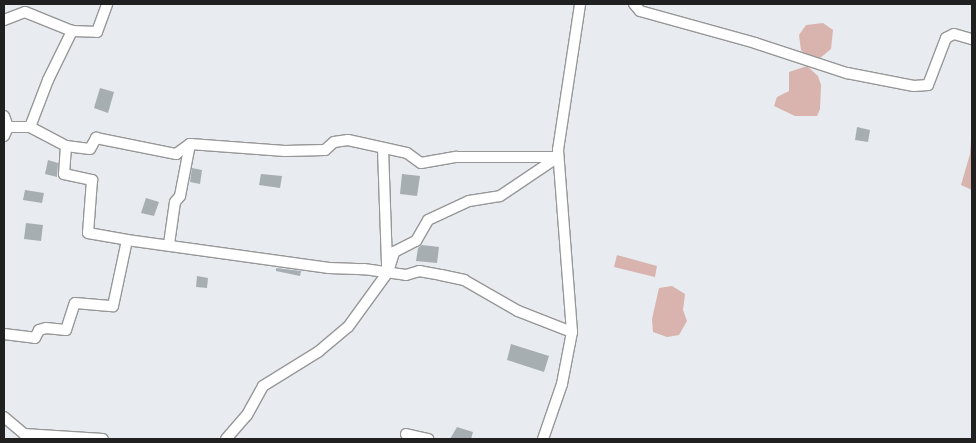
<!DOCTYPE html>
<html>
<head>
<meta charset="utf-8">
<style>
	body { margin:0 }
	#map { position:relative; width:976px; height:443px; overflow:hidden; background:#e8ebf0; font-family:"Open Sans",sans-serif }
	div>[style] { position:absolute }
	[style*='--x'] { left:calc(var(--x)*1px); top:calc(var(--y)*1px); width:calc(var(--w)*1px); rotate:calc(var(--a)*1deg) }
	.water>* { inset:0; background:#d9b3ad }
	.building>* { inset:0; background:#a7aeb2 }
	.roads { filter:drop-shadow(1px 0 #979797) drop-shadow(-1px 0 #979797) drop-shadow(0 1px #979797) drop-shadow(0 -1px #979797) }
	.minor>* { height:10px; margin:-5px; padding:0 5px; transform-origin:5px; border-radius:5px; background:#fff }
	span { translate:-50% -50%; white-space:nowrap; text-align:center; line-height:1.15; -webkit-text-stroke:4.5px #fff; paint-order:stroke }
	.frame { position:absolute; inset:0; border:5px solid #202020; pointer-events:none }
</style>
</head>
<body>
<div id="map">
	<div class="water">
		<div style="clip-path:polygon(823px 23px,833px 30px,831px 49px,819px 59px,808px 57px,801px 50px,799px 35px,806px 25px)"></div>
		<div style="clip-path:polygon(807px 66px,818px 76px,821px 85px,820px 109px,817px 116px,795px 116px,774px 106px,777px 97px,789px 91px,789px 72px)"></div>
		<div style="clip-path:polygon(972px 127px,972px 190px,961px 185px,970px 154px)"></div>
		<div style="clip-path:polygon(617px 255px,657px 266px,655px 277px,614px 267px)"></div>
		<div style="clip-path:polygon(672px 286px,685px 294px,683px 310px,687px 321px,679px 335px,667px 337px,653px 332px,652px 319px,659px 288px)"></div>
	</div>
	<div class="building">
		<div style="clip-path:polygon(100px 88px,114px 92px,108px 113px,94px 108px)"></div>
		<div style="clip-path:polygon(857px 127px,870px 130px,868px 142px,855px 140px)"></div>
		<div style="clip-path:polygon(48px 160px,58px 163px,57px 177px,45px 174px)"></div>
		<div style="clip-path:polygon(192px 168px,202px 170px,200px 184px,190px 182px)"></div>
		<div style="clip-path:polygon(261px 174px,282px 176px,280px 188px,259px 185px)"></div>
		<div style="clip-path:polygon(402px 174px,420px 176px,417px 196px,400px 194px)"></div>
		<div style="clip-path:polygon(25px 190px,44px 193px,42px 203px,23px 200px)"></div>
		<div style="clip-path:polygon(146px 198px,159px 202px,154px 216px,141px 213px)"></div>
		<div style="clip-path:polygon(26px 223px,43px 225px,41px 241px,24px 239px)"></div>
		<div style="clip-path:polygon(422px 245px,439px 247px,437px 263px,416px 261px,418px 248px)"></div>
		<div style="clip-path:polygon(276px 268px,301px 271px,300px 276px,276px 271px)"></div>
		<div style="clip-path:polygon(197px 276px,208px 278px,207px 288px,196px 287px)"></div>
		<div style="clip-path:polygon(511px 344px,549px 356px,544px 372px,507px 360px)"></div>
		<div style="clip-path:polygon(457px 427px,473px 432px,471px 439px,450px 439px)"></div>
	</div>
	<div class="roads">
		<div class="minor">
			<div style="--x:634;--y:4;--w:9;--a:49"></div>
			<div style="--x:640;--y:11;--w:119;--a:15.5"></div>
			<div style="--x:755;--y:43;--w:97;--a:18.1"></div>
			<div style="--x:847;--y:73;--w:68;--a:11"></div>
			<div style="--x:914;--y:86;--w:14;--a:-4"></div>
			<div style="--x:928;--y:85;--w:50;--a:-69"></div>
			<div style="--x:946;--y:38;--w:9;--a:-27"></div>
			<div style="--x:954;--y:34;--w:19;--a:16"></div>
			<div style="--x:4;--y:20;--w:22;--a:-21"></div>
			<div style="--x:25;--y:12;--w:51;--a:22"></div>
			<div style="--x:4;--y:116;--w:12;--a:70"></div>
			<div style="--x:30;--y:127;--w:41;--a:27.8"></div>
			<div style="--x:66;--y:146;--w:24;--a:7"></div>
			<div style="--x:90;--y:149;--w:13;--a:-61"></div>
			<div style="--x:96;--y:138;--w:82;--a:11.3"></div>
			<div style="--x:176;--y:154;--w:17;--a:-36"></div>
			<div style="--x:190;--y:144;--w:95;--a:4.2"></div>
			<div style="--x:285;--y:151;--w:40;--a:-1.4"></div>
			<div style="--x:325;--y:150;--w:12;--a:-42"></div>
			<div style="--x:334;--y:142;--w:14;--a:-8"></div>
			<div style="--x:348;--y:140;--w:60;--a:12.4"></div>
			<div style="--x:407;--y:153;--w:17;--a:36"></div>
			<div style="--x:421;--y:163;--w:36;--a:-10"></div>
			<div style="--x:456;--y:157;--w:102;--a:0"></div>
			<div style="--x:4;--y:136;--w:10;--a:-66"></div>
			<div style="--x:8;--y:127;--w:22;--a:0"></div>
			<div style="--x:30;--y:127;--w:50;--a:-69"></div>
			<div style="--x:48;--y:80;--w:55;--a:-63.9"></div>
			<div style="--x:72;--y:31;--w:25;--a:2"></div>
			<div style="--x:97;--y:32;--w:30;--a:-70"></div>
			<div style="--x:66;--y:146;--w:28;--a:94"></div>
			<div style="--x:64;--y:174;--w:29;--a:12"></div>
			<div style="--x:92;--y:180;--w:53;--a:94.3"></div>
			<div style="--x:88;--y:233;--w:40;--a:10"></div>
			<div style="--x:383;--y:149;--w:117;--a:88"></div>
			<div style="--x:169;--y:244;--w:42;--a:-81.9"></div>
			<div style="--x:175;--y:202;--w:8;--a:-50"></div>
			<div style="--x:180;--y:196;--w:53;--a:-79.1"></div>
			<div style="--x:572;--y:332;--w:183;--a:-94.4"></div>
			<div style="--x:558;--y:150;--w:148;--a:-81.4"></div>
			<div style="--x:4;--y:334;--w:31;--a:7"></div>
			<div style="--x:35;--y:338;--w:9;--a:-63"></div>
			<div style="--x:39;--y:330;--w:7;--a:-16"></div>
			<div style="--x:46;--y:328;--w:20;--a:6"></div>
			<div style="--x:66;--y:330;--w:28;--a:-72"></div>
			<div style="--x:75;--y:303;--w:38;--a:5"></div>
			<div style="--x:113;--y:306;--w:67;--a:-78"></div>
			<div style="--x:127;--y:240;--w:204;--a:7.9"></div>
			<div style="--x:329;--y:268;--w:35;--a:2"></div>
			<div style="--x:364;--y:269;--w:42;--a:8.1"></div>
			<div style="--x:406;--y:275;--w:14;--a:-17"></div>
			<div style="--x:419;--y:271;--w:22;--a:10"></div>
			<div style="--x:441;--y:275;--w:24;--a:12"></div>
			<div style="--x:464;--y:280;--w:62;--a:29.9"></div>
			<div style="--x:518;--y:311;--w:58;--a:21.3"></div>
			<div style="--x:572;--y:332;--w:53;--a:100.9"></div>
			<div style="--x:562;--y:384;--w:58;--a:109.1"></div>
			<div style="--x:4;--y:417;--w:26;--a:40"></div>
			<div style="--x:24;--y:434;--w:79;--a:3.6"></div>
			<div style="--x:406;--y:434;--w:23;--a:13"></div>
			<div style="--x:226;--y:439;--w:32;--a:-49"></div>
			<div style="--x:247;--y:415;--w:33;--a:-61"></div>
			<div style="--x:263;--y:386;--w:65;--a:-31.7"></div>
			<div style="--x:318;--y:352;--w:39;--a:-40"></div>
			<div style="--x:348;--y:327;--w:68;--a:-54"></div>
			<div style="--x:388;--y:272;--w:21;--a:-73"></div>
			<div style="--x:394;--y:252;--w:25;--a:-27"></div>
			<div style="--x:416;--y:241;--w:24;--a:-60"></div>
			<div style="--x:428;--y:220;--w:45;--a:-24.9"></div>
			<div style="--x:469;--y:201;--w:31;--a:-9"></div>
			<div style="--x:500;--y:196;--w:70;--a:-33.9"></div>
		</div>
	</div>
	<div class="frame"></div>
</div>
</body>
</html>
